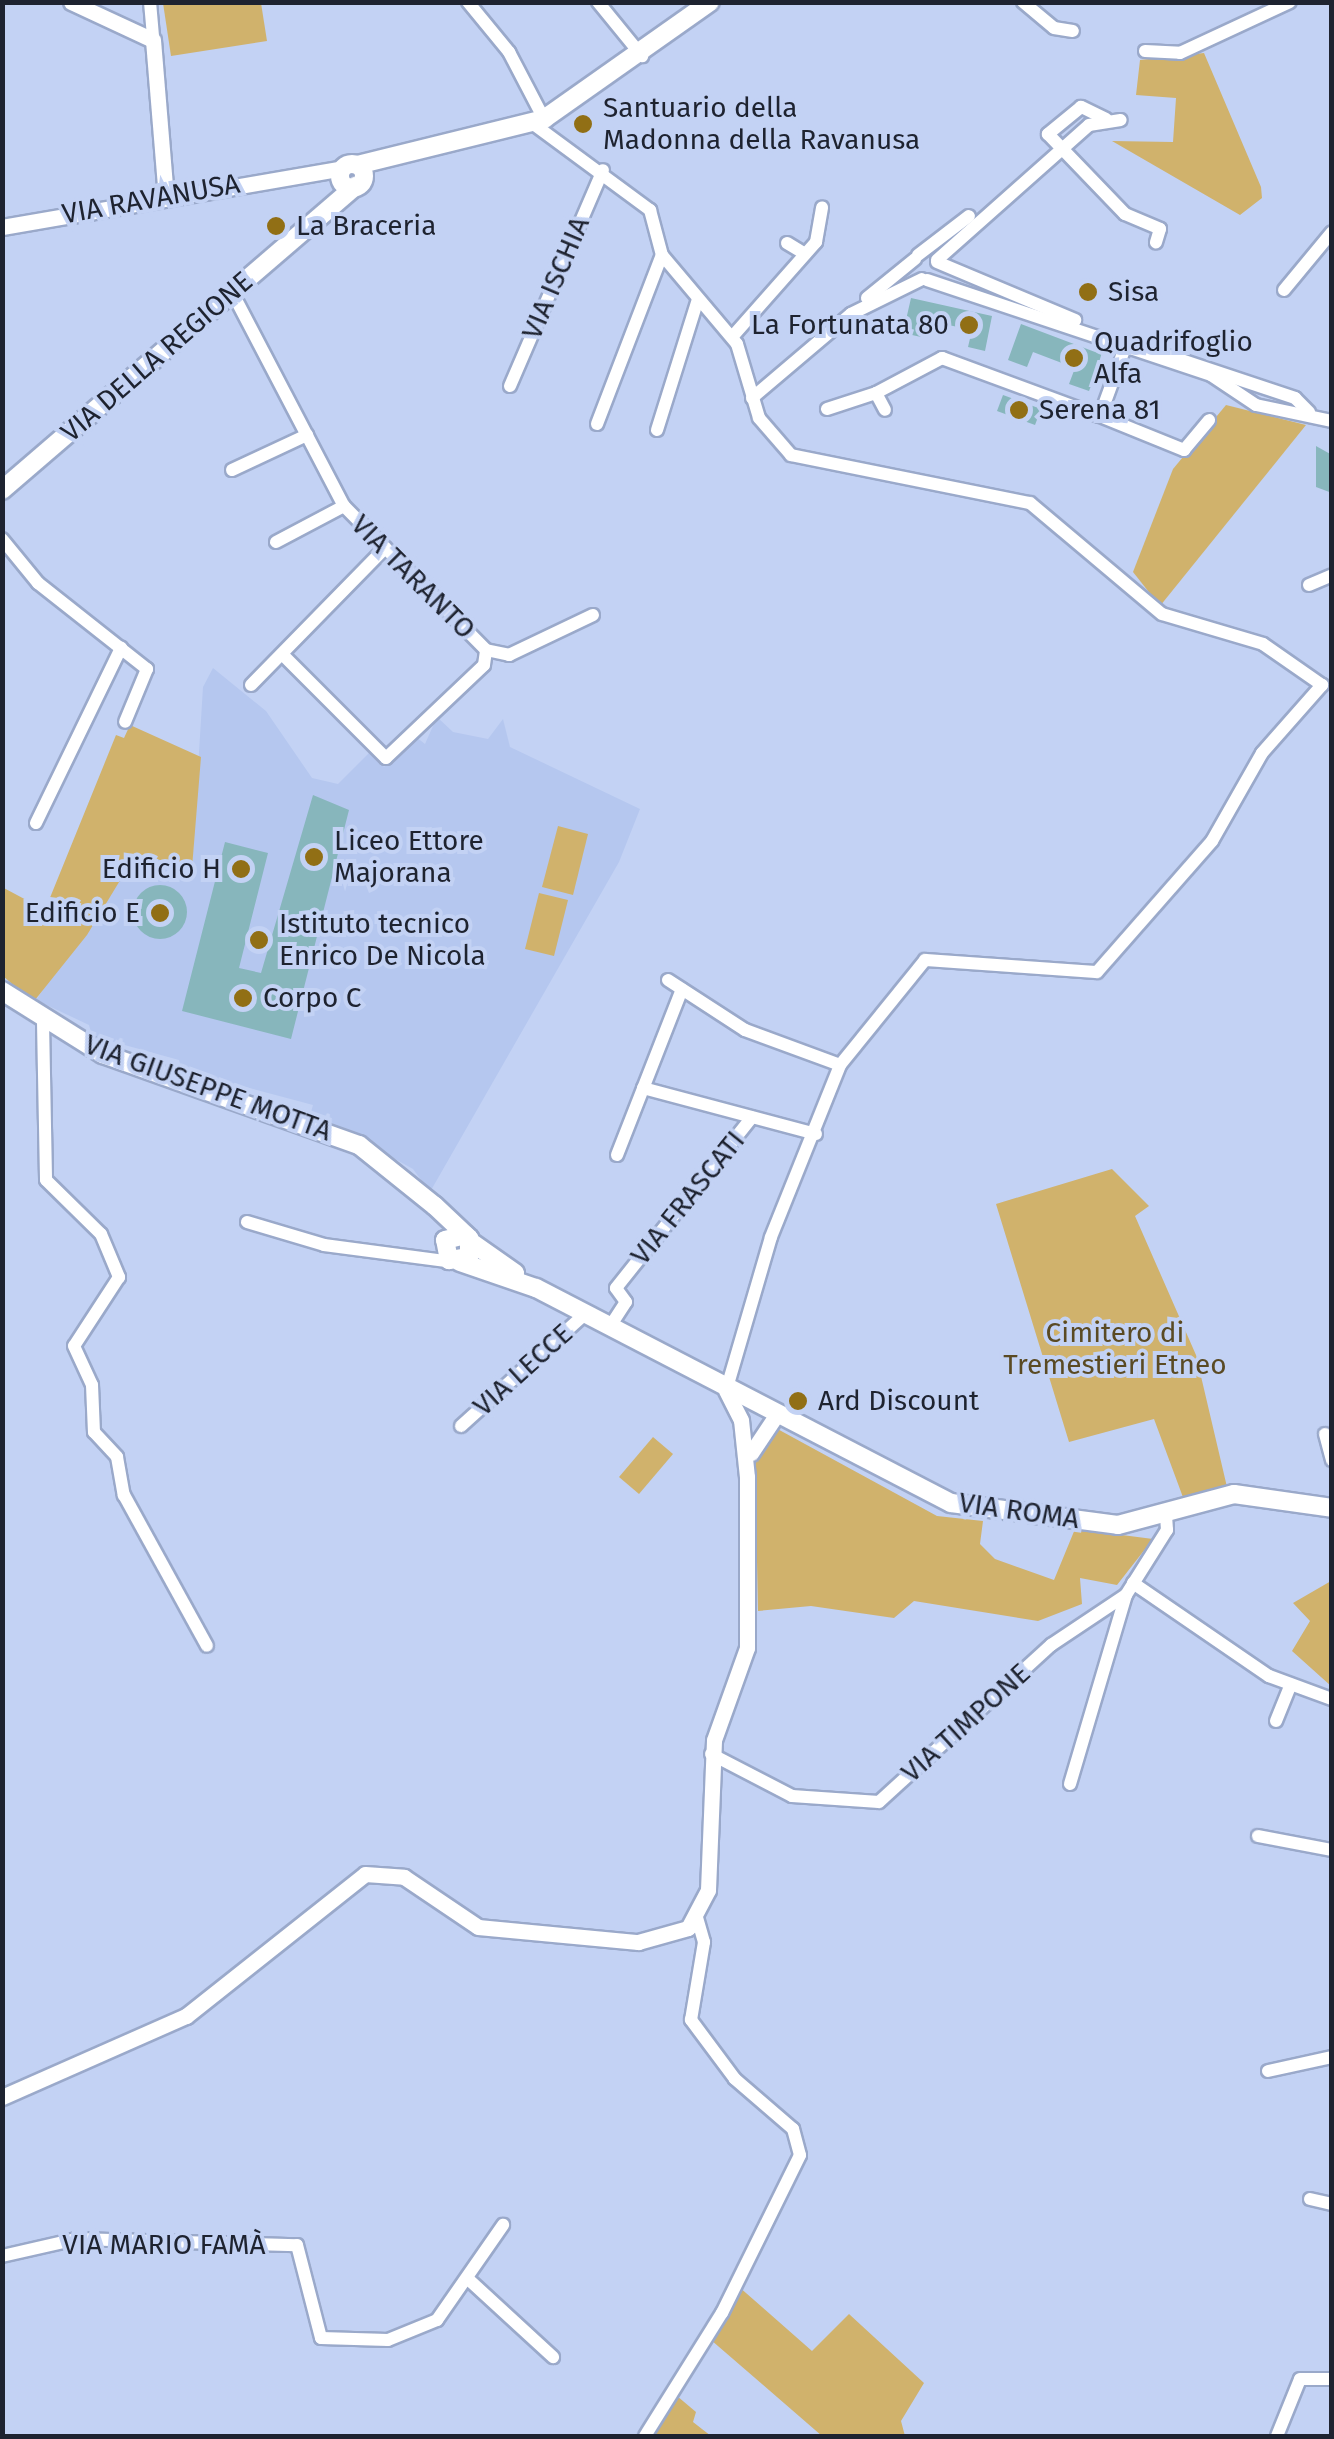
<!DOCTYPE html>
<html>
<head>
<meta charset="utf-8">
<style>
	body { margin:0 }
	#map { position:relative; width:1334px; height:2439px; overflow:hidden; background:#c3d2f4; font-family:"Fira Sans",sans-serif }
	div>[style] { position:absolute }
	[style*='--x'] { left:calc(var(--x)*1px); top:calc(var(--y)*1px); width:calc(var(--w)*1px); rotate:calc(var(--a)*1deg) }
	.built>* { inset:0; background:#b5c7ef }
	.green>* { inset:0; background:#d0b26c }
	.building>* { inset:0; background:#87b6bc }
	.round { border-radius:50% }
	.roads { filter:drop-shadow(2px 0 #9aa9ca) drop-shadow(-2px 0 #9aa9ca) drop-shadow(0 2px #9aa9ca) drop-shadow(0 -2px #9aa9ca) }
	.minor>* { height:12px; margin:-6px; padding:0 6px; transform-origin:6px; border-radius:6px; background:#fff }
	.tertiary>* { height:15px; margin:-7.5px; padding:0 7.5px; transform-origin:7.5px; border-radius:7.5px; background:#fff }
	.secondary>* { height:18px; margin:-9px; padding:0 9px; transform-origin:9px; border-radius:9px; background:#fff }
	.secondary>.ring { margin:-9px; padding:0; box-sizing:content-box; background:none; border:18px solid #fff; border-radius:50% }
	.dots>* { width:28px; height:28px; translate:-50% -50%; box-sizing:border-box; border:5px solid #c3d2f4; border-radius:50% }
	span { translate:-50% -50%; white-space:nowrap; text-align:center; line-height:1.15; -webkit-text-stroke:8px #c3d2f4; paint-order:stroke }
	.poi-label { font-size:28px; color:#1e2330 }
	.left { translate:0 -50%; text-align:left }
	.right { translate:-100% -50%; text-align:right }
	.street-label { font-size:28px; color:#1e2330 }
	.park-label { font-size:28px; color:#5a4a23 }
	.frame { position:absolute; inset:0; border:5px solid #1e2330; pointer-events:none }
</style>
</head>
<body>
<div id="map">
	<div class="built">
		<div style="clip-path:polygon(213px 668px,266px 711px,312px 778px,338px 784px,372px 750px,384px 767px,416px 737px,425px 744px,437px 717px,453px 732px,488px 739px,503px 719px,510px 747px,640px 809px,619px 862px,430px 1192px,413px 1169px,311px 1112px,313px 1105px,182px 1070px,179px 1060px,92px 1036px,89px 1025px,36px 1000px,136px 853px,192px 867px,203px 687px)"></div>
	</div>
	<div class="green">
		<div style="clip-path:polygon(163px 3px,261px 3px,267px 41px,171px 56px)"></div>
		<div style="clip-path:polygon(1204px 53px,1261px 187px,1262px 198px,1240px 215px,1112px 141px,1173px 142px,1176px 98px,1136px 95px,1140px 60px)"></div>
		<div style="clip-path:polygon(1226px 405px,1306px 425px,1160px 606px,1133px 572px,1173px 469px)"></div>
		<div style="clip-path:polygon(130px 725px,201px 757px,192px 868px,136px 854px,87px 935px,35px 1000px,27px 997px,3px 976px,2px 887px,45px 910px,116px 735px,124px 738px)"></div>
		<div style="clip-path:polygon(558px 826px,588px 834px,573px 895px,542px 887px)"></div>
		<div style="clip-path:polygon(539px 893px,568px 900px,554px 956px,525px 949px)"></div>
		<div style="clip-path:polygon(1112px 1169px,1149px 1206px,1135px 1216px,1196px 1355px,1227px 1487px,1184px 1500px,1154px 1419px,1069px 1442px,996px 1204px)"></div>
		<div style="clip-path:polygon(772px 1426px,937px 1516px,983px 1521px,980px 1544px,995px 1559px,1054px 1580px,1075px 1529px,1153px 1539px,1117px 1585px,1080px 1578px,1082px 1604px,1038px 1621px,914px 1601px,894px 1618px,811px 1606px,758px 1611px,755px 1462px,758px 1439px)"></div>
		<div style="clip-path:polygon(653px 1437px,673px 1454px,639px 1494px,619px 1477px)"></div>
		<div style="clip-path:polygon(1331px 1581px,1331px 1686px,1292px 1651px,1310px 1621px,1293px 1603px)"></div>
		<div style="clip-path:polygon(738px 2286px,812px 2351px,849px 2314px,924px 2383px,901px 2421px,905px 2436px,822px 2436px,711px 2340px)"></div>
		<div style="clip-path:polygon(677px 2396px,696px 2412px,693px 2422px,711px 2436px,650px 2436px)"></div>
	</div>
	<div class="building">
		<div style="clip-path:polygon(911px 298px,992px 316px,985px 351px,968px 347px,972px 330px,925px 320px,921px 337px,903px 333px)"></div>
		<div style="clip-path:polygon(1021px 324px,1103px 355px,1089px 391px,1069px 384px,1075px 368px,1033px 352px,1027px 367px,1008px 360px)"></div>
		<div style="clip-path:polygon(1003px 395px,1041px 409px,1035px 425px,997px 411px)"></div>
		<div style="clip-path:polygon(1316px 446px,1332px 455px,1332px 493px,1316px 487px)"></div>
		<div style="clip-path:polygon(313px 795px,349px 810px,291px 1039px,182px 1011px,225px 842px,268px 853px,239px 968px,261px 973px)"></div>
		<div class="round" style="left:133px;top:885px;width:54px;height:54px"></div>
	</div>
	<div class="roads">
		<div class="minor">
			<div style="--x:150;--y:2;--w:38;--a:85"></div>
			<div style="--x:468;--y:2;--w:65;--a:50.6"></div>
			<div style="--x:509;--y:52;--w:76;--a:62.4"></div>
			<div style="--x:598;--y:2;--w:70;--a:50.8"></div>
			<div style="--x:1023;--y:2;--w:40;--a:40"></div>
			<div style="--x:1054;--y:28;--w:19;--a:9"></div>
			<div style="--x:1145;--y:51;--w:35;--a:3"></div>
			<div style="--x:1180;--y:53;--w:121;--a:-24.9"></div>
			<div style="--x:1106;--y:119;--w:28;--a:-154"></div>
			<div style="--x:1081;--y:107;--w:43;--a:140.7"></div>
			<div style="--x:1048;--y:134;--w:111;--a:46.1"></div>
			<div style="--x:1125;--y:214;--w:38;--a:23"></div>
			<div style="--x:1160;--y:229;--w:14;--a:107"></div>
			<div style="--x:532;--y:123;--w:147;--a:36.4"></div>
			<div style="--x:650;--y:210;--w:47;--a:75.1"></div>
			<div style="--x:662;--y:255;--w:116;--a:49.9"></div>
			<div style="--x:737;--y:344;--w:77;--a:73.4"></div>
			<div style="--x:759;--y:418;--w:49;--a:49.1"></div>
			<div style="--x:791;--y:455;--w:244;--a:11.4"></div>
			<div style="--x:1030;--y:503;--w:172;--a:40.1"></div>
			<div style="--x:1162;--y:614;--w:105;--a:16.5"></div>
			<div style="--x:1263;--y:644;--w:72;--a:34.8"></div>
			<div style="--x:787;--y:243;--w:21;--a:31"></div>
			<div style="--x:918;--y:255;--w:64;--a:-37.4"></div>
			<div style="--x:937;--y:260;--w:203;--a:-41.6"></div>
			<div style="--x:1089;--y:125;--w:32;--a:-9"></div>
			<div style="--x:937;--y:262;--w:150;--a:22.8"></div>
			<div style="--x:927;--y:280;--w:299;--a:18.5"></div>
			<div style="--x:1211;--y:375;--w:54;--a:33.7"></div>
			<div style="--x:1256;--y:405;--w:78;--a:11.9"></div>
			<div style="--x:1284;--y:290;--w:75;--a:-50.4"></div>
			<div style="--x:232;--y:292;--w:242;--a:62.4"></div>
			<div style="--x:344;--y:506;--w:202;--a:45.4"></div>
			<div style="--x:486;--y:650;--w:24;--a:12"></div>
			<div style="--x:509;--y:655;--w:93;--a:-25.5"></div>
			<div style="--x:867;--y:298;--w:62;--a:-39.1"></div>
			<div style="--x:732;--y:337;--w:127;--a:-48.5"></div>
			<div style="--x:816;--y:242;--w:35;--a:-80"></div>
			<div style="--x:1169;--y:356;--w:133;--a:18.4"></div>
			<div style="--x:1295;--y:398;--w:20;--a:45"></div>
			<div style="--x:510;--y:386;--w:235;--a:-66.7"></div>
			<div style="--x:876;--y:393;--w:75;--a:-27.9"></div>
			<div style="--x:942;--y:358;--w:168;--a:20.2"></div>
			<div style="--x:1100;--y:416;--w:79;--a:-70"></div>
			<div style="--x:876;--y:393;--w:19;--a:62"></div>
			<div style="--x:752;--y:398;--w:130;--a:-40.3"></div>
			<div style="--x:851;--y:314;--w:79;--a:-26.2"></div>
			<div style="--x:827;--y:409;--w:52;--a:-18.1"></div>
			<div style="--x:1100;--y:416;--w:91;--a:22"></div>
			<div style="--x:1184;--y:450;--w:39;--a:-50"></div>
			<div style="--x:597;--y:424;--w:181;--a:-69"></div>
			<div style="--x:657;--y:430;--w:137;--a:-72.6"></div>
			<div style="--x:232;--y:470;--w:83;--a:-25"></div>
			<div style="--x:2;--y:539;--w:57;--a:50.7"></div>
			<div style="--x:38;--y:583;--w:139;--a:38.3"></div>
			<div style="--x:147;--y:669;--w:57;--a:112.5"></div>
			<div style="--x:276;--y:542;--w:77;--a:-27.9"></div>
			<div style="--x:1309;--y:585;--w:25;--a:-23"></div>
			<div style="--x:282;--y:654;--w:147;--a:45"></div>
			<div style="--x:386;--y:758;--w:135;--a:-43.5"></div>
			<div style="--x:484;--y:665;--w:15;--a:-82"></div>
			<div style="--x:251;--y:685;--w:192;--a:-45.6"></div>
			<div style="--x:36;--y:823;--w:195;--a:-64.1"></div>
			<div style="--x:668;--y:980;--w:92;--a:33"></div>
			<div style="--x:745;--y:1030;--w:101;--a:20.2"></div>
			<div style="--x:43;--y:1022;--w:158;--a:88.9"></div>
			<div style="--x:46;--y:1180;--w:77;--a:44.5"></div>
			<div style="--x:101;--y:1234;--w:47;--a:67.3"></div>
			<div style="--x:119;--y:1277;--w:82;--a:123.1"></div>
			<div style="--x:74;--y:1346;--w:43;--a:65.2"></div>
			<div style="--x:92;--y:1385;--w:47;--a:87.6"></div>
			<div style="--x:94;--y:1432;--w:34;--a:47"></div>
			<div style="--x:117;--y:1457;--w:39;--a:80"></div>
			<div style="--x:124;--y:1495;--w:172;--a:61.2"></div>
			<div style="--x:643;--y:1088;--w:179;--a:14.9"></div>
			<div style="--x:617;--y:1155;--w:178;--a:-68.6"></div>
			<div style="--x:247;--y:1222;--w:80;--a:16.6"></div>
			<div style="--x:324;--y:1245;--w:131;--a:7.5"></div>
			<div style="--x:609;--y:1328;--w:31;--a:-57"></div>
			<div style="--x:626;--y:1302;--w:17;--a:-126"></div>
			<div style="--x:616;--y:1288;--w:218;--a:-51.5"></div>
			<div style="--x:726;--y:1391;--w:160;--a:-73.7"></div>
			<div style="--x:771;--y:1237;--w:185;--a:-68.1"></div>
			<div style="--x:840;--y:1065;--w:135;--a:-51"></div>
			<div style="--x:925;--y:960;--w:172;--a:4"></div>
			<div style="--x:1097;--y:972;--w:174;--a:-48.7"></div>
			<div style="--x:1212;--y:841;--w:101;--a:-60.4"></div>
			<div style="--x:1262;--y:753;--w:91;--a:-48.6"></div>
			<div style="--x:461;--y:1426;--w:167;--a:-42.1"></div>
			<div style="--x:1325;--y:1434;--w:27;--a:75"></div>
			<div style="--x:1133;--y:1583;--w:165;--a:34.4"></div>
			<div style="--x:1269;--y:1676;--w:67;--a:20.1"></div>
			<div style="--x:1276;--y:1721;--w:37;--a:-68"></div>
			<div style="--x:711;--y:1754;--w:91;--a:27.4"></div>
			<div style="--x:792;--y:1796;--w:87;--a:3.9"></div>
			<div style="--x:879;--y:1802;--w:233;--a:-42.4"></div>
			<div style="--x:1051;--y:1645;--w:90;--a:-33.7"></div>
			<div style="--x:1126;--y:1595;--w:77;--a:-57.8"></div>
			<div style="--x:1167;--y:1530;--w:14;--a:-94"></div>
			<div style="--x:1070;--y:1784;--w:197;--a:-73.5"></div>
			<div style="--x:1258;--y:1836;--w:75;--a:10.7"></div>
			<div style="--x:1268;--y:2071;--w:66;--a:-12.3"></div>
			<div style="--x:1310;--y:2199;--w:23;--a:13"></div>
			<div style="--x:2;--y:2256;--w:76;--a:-12.9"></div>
			<div style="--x:76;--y:2239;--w:221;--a:1.6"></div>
			<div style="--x:297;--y:2245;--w:96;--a:75.5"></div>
			<div style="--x:321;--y:2338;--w:67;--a:1.7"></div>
			<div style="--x:388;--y:2340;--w:53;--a:-22.2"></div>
			<div style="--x:437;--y:2320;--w:116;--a:-55.2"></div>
			<div style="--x:467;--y:2278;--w:117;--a:42.6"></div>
			<div style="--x:645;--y:2436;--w:145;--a:-58"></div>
			<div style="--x:722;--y:2313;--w:176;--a:-63.7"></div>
			<div style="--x:800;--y:2155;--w:27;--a:-105"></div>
			<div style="--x:793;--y:2129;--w:77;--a:-139.2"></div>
			<div style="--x:735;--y:2079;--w:74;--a:-126.7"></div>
			<div style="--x:691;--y:2020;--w:79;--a:-80.5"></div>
			<div style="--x:704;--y:1942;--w:26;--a:-106"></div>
			<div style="--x:1277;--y:2436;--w:61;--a:-68"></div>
			<div style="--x:1300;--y:2379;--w:32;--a:0"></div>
		</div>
		<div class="tertiary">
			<div style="--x:71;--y:2;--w:90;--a:24.9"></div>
			<div style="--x:153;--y:40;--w:159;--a:85.3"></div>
			<div style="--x:2;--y:227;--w:346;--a:-9.8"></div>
			<div style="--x:751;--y:1453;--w:43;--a:-56.3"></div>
			<div style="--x:2;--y:2097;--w:201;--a:-23.8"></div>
			<div style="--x:186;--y:2016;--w:228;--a:-38.4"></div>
			<div style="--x:365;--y:1874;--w:39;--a:4"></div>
			<div style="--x:404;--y:1877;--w:89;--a:34"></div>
			<div style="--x:478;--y:1927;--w:161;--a:5.4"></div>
			<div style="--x:638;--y:1942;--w:52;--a:-15.6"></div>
			<div style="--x:688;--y:1928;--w:43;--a:-62.2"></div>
			<div style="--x:708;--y:1890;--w:150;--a:-87.7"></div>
			<div style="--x:714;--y:1740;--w:98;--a:-70.3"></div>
			<div style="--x:747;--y:1648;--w:171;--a:-90"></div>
			<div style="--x:747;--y:1477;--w:57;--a:-96"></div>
			<div style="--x:741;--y:1420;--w:33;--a:-117"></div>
		</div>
		<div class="secondary">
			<div class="ring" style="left:340px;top:164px;width:6px;height:6px"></div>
			<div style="--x:357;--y:165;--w:193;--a:-13.8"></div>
			<div style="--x:544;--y:119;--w:203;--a:-35.2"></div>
			<div style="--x:2;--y:490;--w:467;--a:-40.7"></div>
			<div style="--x:2;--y:991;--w:119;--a:32"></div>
			<div style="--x:103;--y:1054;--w:272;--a:19.6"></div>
			<div style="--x:359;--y:1145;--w:97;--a:38.8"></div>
			<div style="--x:435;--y:1206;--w:47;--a:43.3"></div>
			<div style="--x:469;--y:1238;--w:19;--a:90"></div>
			<div style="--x:469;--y:1257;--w:20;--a:171"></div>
			<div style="--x:449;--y:1260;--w:20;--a:-101"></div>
			<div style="--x:445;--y:1240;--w:21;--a:-14"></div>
			<div style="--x:471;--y:1242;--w:54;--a:35.2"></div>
			<div style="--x:460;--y:1262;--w:80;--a:18.9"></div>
			<div style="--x:536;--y:1288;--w:467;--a:27.4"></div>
			<div style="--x:951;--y:1503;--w:168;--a:7.5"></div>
			<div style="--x:1118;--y:1525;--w:120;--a:-15"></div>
			<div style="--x:1234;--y:1494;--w:99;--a:8.1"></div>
		</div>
	</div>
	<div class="dots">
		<div style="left:583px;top:124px;background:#916f15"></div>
		<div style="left:276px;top:226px;background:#916f15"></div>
		<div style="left:1088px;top:292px;background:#916f15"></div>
		<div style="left:969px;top:325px;background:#916f15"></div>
		<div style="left:1074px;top:358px;background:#916f15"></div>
		<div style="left:1019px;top:410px;background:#916f15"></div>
		<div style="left:314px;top:857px;background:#916f15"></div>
		<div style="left:241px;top:869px;background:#916f15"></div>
		<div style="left:160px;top:913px;background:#916f15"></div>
		<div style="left:259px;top:940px;background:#916f15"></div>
		<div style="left:243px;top:998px;background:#916f15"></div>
		<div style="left:798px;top:1401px;background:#916f15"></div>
	</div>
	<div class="poi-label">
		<span class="left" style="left:603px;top:124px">Santuario della<br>Madonna della Ravanusa</span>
		<span class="left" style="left:296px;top:226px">La Braceria</span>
		<span class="left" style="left:1108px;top:292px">Sisa</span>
		<span class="right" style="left:949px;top:325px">La Fortunata 80</span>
		<span class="left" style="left:1094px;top:358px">Quadrifoglio<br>Alfa</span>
		<span class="left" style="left:1039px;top:410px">Serena 81</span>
		<span class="left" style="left:334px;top:857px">Liceo Ettore<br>Majorana</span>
		<span class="right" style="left:221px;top:869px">Edificio H</span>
		<span class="right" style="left:140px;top:913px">Edificio E</span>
		<span class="left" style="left:279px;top:940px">Istituto tecnico<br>Enrico De Nicola</span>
		<span class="left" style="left:263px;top:998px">Corpo C</span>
		<span class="left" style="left:818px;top:1401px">Ard Discount</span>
	</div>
	<div class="street-label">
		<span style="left:151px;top:199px;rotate:-10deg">VIA RAVANUSA</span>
		<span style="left:556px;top:278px;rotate:-67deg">VIA ISCHIA</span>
		<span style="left:157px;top:357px;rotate:-41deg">VIA DELLA REGIONE</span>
		<span style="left:413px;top:577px;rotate:45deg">VIA TARANTO</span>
		<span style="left:208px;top:1088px;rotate:20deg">VIA GIUSEPPE MOTTA</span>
		<span style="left:688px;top:1198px;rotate:-51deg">VIA FRASCATI</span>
		<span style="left:523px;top:1370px;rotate:-42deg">VIA LECCE</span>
		<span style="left:1019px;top:1511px;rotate:8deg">VIA ROMA</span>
		<span style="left:966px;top:1723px;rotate:-42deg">VIA TIMPONE</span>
		<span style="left:164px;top:2245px">VIA MARIO FAMÀ</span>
	</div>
	<div class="park-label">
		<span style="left:1115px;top:1349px">Cimitero di<br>Tremestieri Etneo</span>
	</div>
	<div class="frame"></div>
</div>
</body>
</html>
